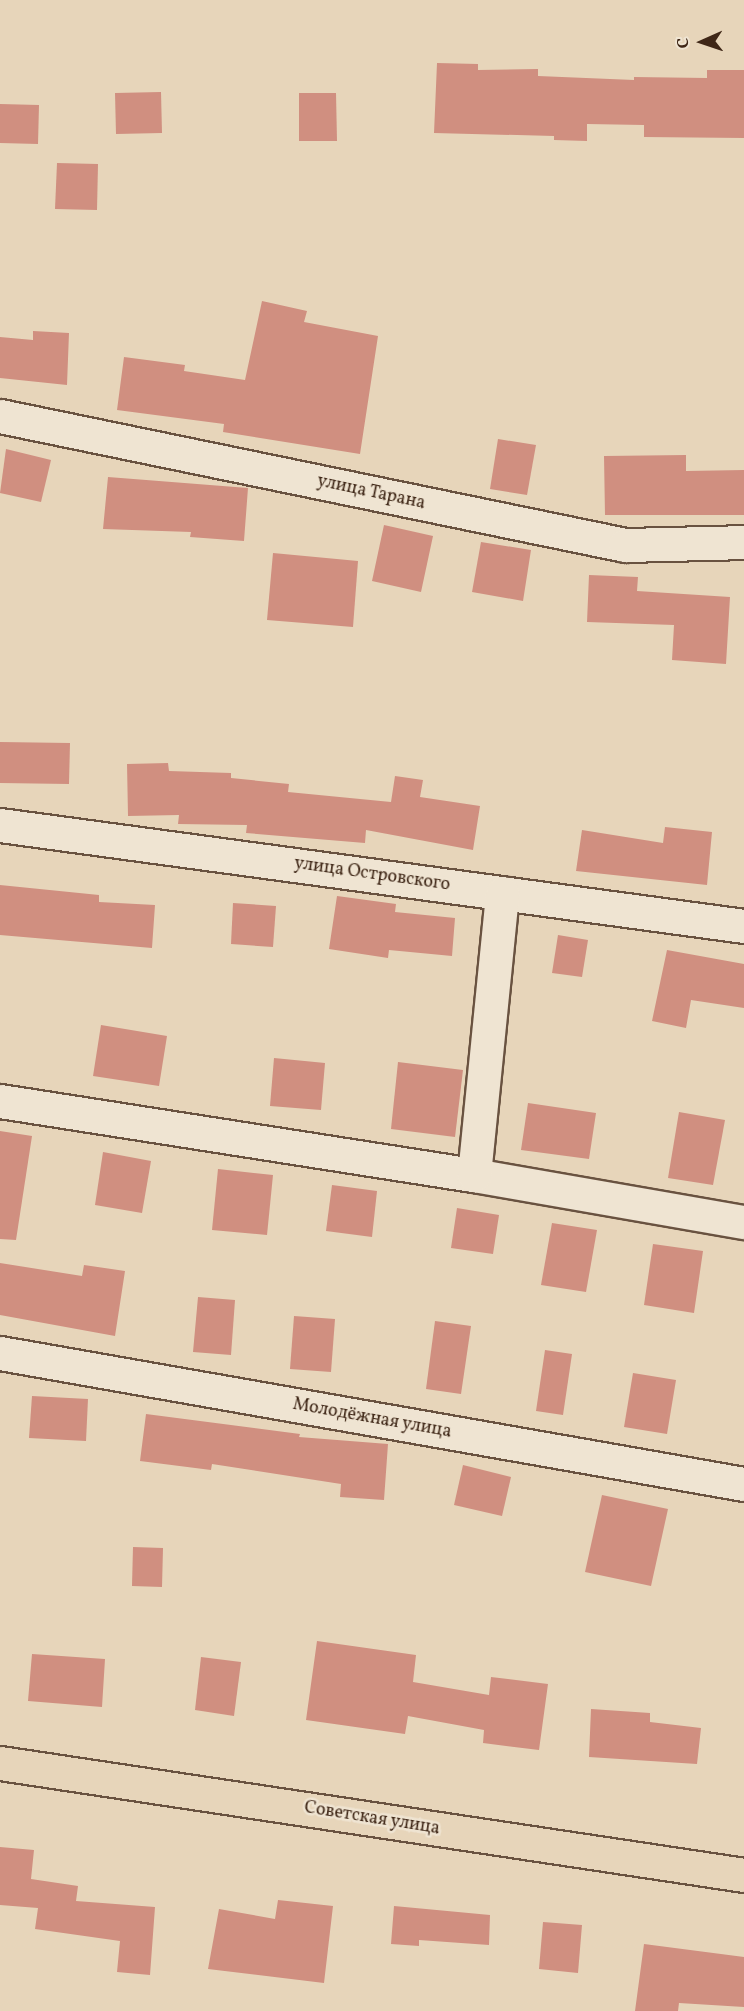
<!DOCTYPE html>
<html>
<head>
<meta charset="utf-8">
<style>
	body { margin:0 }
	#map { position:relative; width:744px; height:2011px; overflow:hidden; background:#e7d5ba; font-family:Vollkorn,serif }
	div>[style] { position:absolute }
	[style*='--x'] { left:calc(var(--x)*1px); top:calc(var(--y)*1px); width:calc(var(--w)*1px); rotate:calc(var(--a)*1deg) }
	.building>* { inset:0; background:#d08f80 }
	.roads { filter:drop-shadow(2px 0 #695240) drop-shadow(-2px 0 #695240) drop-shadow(0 2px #695240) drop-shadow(0 -2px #695240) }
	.minor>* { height:33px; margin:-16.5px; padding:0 16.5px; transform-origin:16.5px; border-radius:16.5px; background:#efe4d2 }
	.major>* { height:33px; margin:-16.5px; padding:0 16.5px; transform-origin:16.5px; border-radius:16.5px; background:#e7d5ba }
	span { translate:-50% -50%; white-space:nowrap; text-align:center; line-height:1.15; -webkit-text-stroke:5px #efe4d2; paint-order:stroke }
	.street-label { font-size:18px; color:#3f2717 }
	.north { position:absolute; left:672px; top:12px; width:60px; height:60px; -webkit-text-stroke:4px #efe4d2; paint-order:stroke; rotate:267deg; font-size:16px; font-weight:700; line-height:24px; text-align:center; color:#3f2717 }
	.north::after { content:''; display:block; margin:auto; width:21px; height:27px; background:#3f2717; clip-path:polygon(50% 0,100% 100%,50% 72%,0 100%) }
</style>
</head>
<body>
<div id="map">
	<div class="building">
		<div style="clip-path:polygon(437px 63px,478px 64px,478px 70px,538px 69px,538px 76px,634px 80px,634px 77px,707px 78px,707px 70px,744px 70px,744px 138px,644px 137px,644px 125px,587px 124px,587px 141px,554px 140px,554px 136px,434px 133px)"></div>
		<div style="clip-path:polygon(161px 92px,162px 133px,116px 134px,115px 93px)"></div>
		<div style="clip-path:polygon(299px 93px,336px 93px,337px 141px,299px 141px)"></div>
		<div style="clip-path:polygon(0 104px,39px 105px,38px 144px,0 143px)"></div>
		<div style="clip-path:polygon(57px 163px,98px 164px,97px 210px,55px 209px)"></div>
		<div style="clip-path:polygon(262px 301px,307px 311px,304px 322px,378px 336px,360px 454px,223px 432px,224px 424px,117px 410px,124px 357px,185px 365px,184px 371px,245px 380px)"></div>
		<div style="clip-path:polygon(33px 331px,69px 333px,67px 385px,0 378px,0 337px,33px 340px)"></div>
		<div style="clip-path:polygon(498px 439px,536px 445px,527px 495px,490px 489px)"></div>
		<div style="clip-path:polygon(6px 449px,51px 460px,41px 502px,0 493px)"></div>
		<div style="clip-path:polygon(686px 455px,686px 471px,744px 470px,744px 515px,605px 515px,604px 456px)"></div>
		<div style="clip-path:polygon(108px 477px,248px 488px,244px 541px,190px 537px,191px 532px,103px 529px)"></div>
		<div style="clip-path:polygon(384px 525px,433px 536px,421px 592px,372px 581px)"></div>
		<div style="clip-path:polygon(481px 542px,531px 550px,523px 601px,472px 592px)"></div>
		<div style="clip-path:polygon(273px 553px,358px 561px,353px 627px,267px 620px)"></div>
		<div style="clip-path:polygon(589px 575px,638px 577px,637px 591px,730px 597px,726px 664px,672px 660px,674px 625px,587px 622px)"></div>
		<div style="clip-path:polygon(0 742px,70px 743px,69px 784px,0 783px)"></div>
		<div style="clip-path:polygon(168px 763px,169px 771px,231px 773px,231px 778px,289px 784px,288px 792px,391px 802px,395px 776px,423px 780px,420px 797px,480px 806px,473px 850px,366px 830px,365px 843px,246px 833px,247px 825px,178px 824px,179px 815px,128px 816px,127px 764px)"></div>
		<div style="clip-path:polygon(665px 827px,712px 832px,707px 885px,576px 871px,582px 830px,663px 843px)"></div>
		<div style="clip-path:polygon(0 885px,99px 895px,99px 902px,155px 905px,152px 948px,0 935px)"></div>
		<div style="clip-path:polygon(337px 896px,396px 904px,395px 912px,455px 918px,452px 956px,389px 950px,388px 958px,329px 949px)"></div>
		<div style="clip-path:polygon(233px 903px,276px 906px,273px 947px,231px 944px)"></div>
		<div style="clip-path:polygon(558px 935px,588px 940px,582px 977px,552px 973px)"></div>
		<div style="clip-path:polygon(667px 950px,744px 964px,744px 1008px,691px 1000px,686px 1028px,652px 1021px)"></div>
		<div style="clip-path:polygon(101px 1025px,167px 1036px,159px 1086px,93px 1076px)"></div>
		<div style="clip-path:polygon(274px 1058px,325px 1063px,321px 1110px,270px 1106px)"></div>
		<div style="clip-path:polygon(398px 1062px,463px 1070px,455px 1137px,391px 1129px)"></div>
		<div style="clip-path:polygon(528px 1103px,596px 1113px,589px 1159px,521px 1150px)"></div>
		<div style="clip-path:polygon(679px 1112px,725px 1120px,713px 1185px,668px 1178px)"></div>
		<div style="clip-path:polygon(0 1131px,32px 1136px,16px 1240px,0 1239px)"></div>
		<div style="clip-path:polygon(103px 1152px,151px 1161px,142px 1213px,95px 1205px)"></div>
		<div style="clip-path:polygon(218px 1169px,273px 1175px,267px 1235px,212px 1230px)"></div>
		<div style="clip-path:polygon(332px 1185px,377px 1191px,372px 1237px,326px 1231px)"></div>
		<div style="clip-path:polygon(457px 1208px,499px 1215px,493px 1254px,451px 1248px)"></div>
		<div style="clip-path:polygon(552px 1223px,597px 1230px,586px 1292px,541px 1285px)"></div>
		<div style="clip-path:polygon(653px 1244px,703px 1251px,694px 1313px,644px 1305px)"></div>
		<div style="clip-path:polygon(0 1263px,82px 1276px,84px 1265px,125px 1271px,115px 1336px,0 1315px)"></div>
		<div style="clip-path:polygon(198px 1297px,235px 1300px,231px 1355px,193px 1352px)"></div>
		<div style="clip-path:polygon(294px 1316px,335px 1319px,331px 1372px,290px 1369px)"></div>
		<div style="clip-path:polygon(435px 1321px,471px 1326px,461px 1394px,426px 1389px)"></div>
		<div style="clip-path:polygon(545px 1350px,572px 1354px,563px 1415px,536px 1411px)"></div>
		<div style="clip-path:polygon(633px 1373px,676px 1380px,667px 1434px,624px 1427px)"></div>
		<div style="clip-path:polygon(32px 1396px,88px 1399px,86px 1441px,29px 1438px)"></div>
		<div style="clip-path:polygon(146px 1414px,300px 1434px,299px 1437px,388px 1444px,384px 1500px,340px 1497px,341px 1484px,212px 1464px,211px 1470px,140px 1461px)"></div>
		<div style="clip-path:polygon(463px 1465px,511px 1477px,502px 1516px,454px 1505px)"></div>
		<div style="clip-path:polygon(602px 1495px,668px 1509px,651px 1586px,585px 1572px)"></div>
		<div style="clip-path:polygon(133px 1547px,163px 1548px,162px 1587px,132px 1586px)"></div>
		<div style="clip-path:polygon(317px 1641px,416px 1655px,413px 1682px,489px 1695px,491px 1677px,548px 1684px,539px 1750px,483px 1743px,484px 1730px,408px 1716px,405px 1734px,306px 1720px)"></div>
		<div style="clip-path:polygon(32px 1654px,105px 1659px,102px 1707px,28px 1701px)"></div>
		<div style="clip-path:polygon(201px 1657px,241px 1662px,234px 1716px,195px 1710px)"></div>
		<div style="clip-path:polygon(591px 1709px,650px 1713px,650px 1722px,701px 1728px,697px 1764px,589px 1757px)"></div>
		<div style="clip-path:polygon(0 1847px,34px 1850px,31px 1879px,78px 1886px,76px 1901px,155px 1907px,150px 1975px,117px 1972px,120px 1941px,35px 1929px,38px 1908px,0 1905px)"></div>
		<div style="clip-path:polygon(278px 1900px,333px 1906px,324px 1983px,208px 1969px,219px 1909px,275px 1919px)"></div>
		<div style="clip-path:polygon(394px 1906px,490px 1915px,489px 1945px,419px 1940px,419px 1946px,391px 1944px)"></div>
		<div style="clip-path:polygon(543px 1922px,582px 1925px,578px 1973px,539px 1969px)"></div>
		<div style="clip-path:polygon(644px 1944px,744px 1957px,744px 2007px,679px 2003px,678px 2011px,635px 2011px)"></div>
	</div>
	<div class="roads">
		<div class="minor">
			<div style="--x:0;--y:416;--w:638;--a:11.66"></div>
			<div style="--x:625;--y:545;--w:119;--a:-1.4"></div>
			<div style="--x:0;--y:825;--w:751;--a:7.73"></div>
			<div style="--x:0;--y:1101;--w:480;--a:8.9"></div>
			<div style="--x:474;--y:1175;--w:274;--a:9.9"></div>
			<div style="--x:474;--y:1175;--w:283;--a:-84.3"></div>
			<div style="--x:0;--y:1353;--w:755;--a:9.99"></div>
		</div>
		<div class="major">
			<div style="--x:0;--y:1763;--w:752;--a:8.56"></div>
		</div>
	</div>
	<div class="street-label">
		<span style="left:371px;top:493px;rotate:12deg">улица Тарана</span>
		<span style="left:372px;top:875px;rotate:8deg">улица Островского</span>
		<span style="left:372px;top:1419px;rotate:10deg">Молодёжная улица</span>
		<span style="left:372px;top:1819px;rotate:9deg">Советская улица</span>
	</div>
	<div class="north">С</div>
</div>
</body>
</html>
